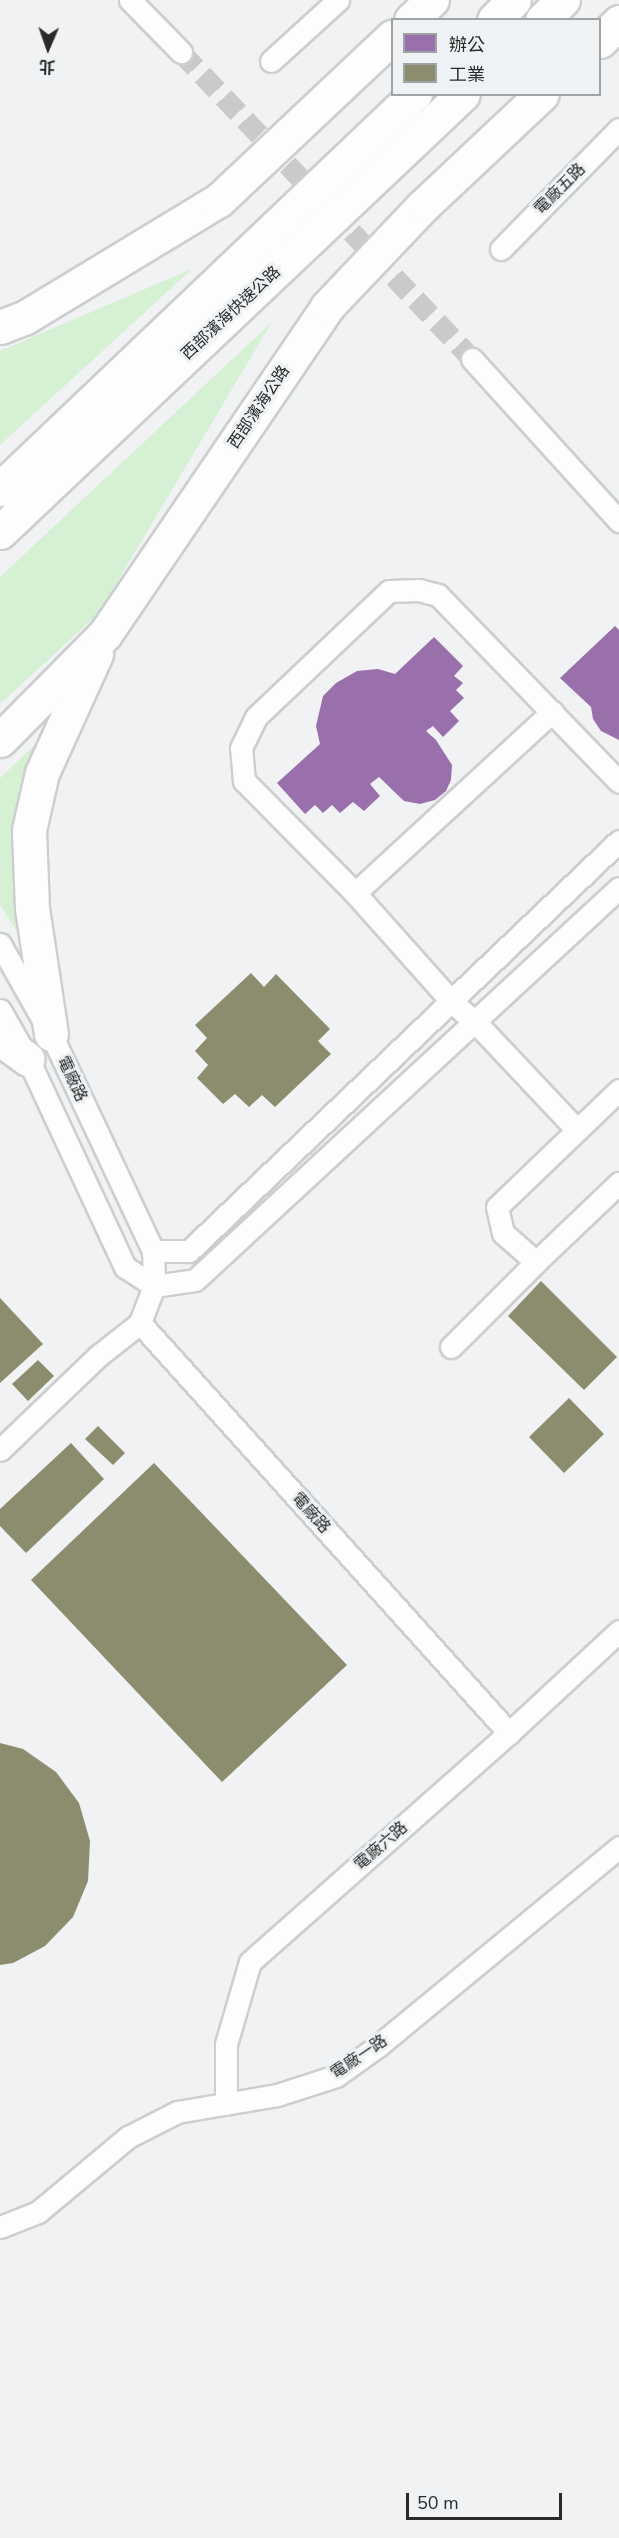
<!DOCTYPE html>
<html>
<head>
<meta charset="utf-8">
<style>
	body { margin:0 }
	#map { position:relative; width:619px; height:2538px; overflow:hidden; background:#f0f2f3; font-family:"Nunito Sans","Noto Sans TC",sans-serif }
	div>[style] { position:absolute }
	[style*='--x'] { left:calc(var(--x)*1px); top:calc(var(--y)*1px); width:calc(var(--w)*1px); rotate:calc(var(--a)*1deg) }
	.green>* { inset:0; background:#d6f0d4 }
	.offices>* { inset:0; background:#9970ab }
	.industry>* { inset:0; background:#8c8c6e }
	.minor-tunnel>* { height:21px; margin-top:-10.5px; transform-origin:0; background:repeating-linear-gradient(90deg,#c8cacb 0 21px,transparent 0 31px) }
	.roads { filter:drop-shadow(2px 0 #cccecf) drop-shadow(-2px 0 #cccecf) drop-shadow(0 2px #cccecf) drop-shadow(0 -2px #cccecf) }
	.minor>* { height:21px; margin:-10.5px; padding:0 10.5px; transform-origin:10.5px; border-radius:10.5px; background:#fdfdfd }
	.primary>* { height:33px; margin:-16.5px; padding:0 16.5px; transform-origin:16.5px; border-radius:16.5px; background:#fdfdfd }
	.trunk>* { height:33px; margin:-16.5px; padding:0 16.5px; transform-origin:16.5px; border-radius:16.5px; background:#fdfdfd }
	span { translate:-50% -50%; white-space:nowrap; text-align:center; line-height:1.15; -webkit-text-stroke:6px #eff2f4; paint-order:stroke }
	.street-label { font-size:16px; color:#292a2a }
	.legend { position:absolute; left:391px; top:18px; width:210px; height:78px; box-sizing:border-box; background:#eff2f4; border:2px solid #a0a2a3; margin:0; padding:8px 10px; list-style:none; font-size:18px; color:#292a2a }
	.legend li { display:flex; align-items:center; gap:12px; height:30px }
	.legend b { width:30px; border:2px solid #a0a2a3 }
	.north { position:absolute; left:18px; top:18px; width:60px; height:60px; -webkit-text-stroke:4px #eff2f4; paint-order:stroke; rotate:182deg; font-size:16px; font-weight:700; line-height:24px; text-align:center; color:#292a2a }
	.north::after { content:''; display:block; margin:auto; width:21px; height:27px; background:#292a2a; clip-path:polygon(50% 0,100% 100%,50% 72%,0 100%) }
	.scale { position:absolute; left:406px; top:2493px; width:156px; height:27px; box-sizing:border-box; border:3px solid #292a2a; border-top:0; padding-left:8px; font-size:18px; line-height:21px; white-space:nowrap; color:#292a2a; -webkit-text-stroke:4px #eff2f4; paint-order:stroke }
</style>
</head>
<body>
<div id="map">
	<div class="green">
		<div style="clip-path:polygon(192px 269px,0 445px,0 351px)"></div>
		<div style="clip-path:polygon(272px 322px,98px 614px,0 704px,0 577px)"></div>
		<div style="clip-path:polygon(41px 739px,15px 880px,16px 930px,0 905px,0 778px)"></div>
	</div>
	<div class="offices">
		<div style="clip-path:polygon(615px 626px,619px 630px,619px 740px,601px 731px,593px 719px,591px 707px,560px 678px)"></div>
		<div style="clip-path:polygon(434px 637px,463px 666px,454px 676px,463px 683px,456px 690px,464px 698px,450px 711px,459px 721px,443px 737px,433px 726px,426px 731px,436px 740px,452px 765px,451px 780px,446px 791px,435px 800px,420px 804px,404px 801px,379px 777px,370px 784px,380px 796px,364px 811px,353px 802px,340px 813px,332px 805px,323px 813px,315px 805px,305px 814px,277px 783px,320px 744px,316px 726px,323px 696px,336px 683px,357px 671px,378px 669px,395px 674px)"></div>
	</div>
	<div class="industry">
		<div style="clip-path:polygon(251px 973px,264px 987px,276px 974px,330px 1029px,318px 1041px,331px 1054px,275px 1107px,262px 1095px,249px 1107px,235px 1094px,223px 1104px,197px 1078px,208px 1065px,195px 1051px,207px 1038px,195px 1025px)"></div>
		<div style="clip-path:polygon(541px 1281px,617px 1357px,584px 1390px,508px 1316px)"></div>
		<div style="clip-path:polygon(0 1298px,43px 1344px,0 1383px)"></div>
		<div style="clip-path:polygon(38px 1360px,54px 1376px,28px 1401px,12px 1384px)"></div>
		<div style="clip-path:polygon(569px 1398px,604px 1434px,564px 1473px,529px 1437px)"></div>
		<div style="clip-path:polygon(98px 1426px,125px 1453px,113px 1465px,85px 1439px)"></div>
		<div style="clip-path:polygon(71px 1443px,104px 1479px,26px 1553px,0 1526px,0 1509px)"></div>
		<div style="clip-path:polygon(154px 1463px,347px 1665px,222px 1782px,31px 1580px)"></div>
		<div style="clip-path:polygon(0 1743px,23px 1749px,56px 1772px,79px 1803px,90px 1841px,88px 1881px,73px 1917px,45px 1946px,13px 1963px,0 1965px)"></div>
	</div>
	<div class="minor-tunnel">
		<div style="--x:181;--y:52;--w:423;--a:46.5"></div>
	</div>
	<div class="roads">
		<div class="minor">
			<div style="--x:130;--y:0;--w:73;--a:45.6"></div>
			<div style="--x:271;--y:61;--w:91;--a:-42.3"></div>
			<div style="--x:501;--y:249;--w:168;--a:-45.5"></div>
			<div style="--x:472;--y:359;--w:219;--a:47.8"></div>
			<div style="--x:355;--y:893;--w:268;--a:-42.6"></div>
			<div style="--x:0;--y:944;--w:103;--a:60.5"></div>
			<div style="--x:51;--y:1034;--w:240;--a:64.8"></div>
			<div style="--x:153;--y:1251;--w:35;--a:88"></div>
			<div style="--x:154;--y:1286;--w:40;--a:111"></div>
			<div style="--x:0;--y:1010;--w:56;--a:60.3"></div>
			<div style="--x:28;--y:1059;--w:230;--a:65"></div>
			<div style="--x:125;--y:1267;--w:35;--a:33"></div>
			<div style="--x:154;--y:1286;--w:41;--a:-8.3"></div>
			<div style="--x:195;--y:1280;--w:577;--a:-42.75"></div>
			<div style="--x:619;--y:1090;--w:169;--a:136.2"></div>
			<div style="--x:497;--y:1207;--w:27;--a:77"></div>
			<div style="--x:503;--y:1233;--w:44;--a:41.3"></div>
			<div style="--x:536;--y:1262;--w:115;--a:-43.6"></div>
			<div style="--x:577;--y:1130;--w:147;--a:-133.3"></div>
			<div style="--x:476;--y:1023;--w:32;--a:-139"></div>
			<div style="--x:452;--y:1002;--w:146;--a:-131.7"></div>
			<div style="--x:355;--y:893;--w:158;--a:-134.7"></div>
			<div style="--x:244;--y:781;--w:33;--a:-95"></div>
			<div style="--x:241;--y:748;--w:34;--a:-64"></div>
			<div style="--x:256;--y:717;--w:183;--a:-43.5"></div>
			<div style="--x:389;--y:591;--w:30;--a:-2"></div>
			<div style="--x:419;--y:590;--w:20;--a:15"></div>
			<div style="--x:438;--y:595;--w:260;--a:45.9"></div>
			<div style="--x:153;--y:1251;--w:36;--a:0"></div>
			<div style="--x:189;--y:1251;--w:594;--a:-43.64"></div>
			<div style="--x:140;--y:1323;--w:552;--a:48.01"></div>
			<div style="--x:451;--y:1347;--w:120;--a:-45"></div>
			<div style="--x:0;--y:1450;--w:136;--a:-43.8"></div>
			<div style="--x:98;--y:1356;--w:53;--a:-38.2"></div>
			<div style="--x:226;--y:2104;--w:60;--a:-90"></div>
			<div style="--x:226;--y:2044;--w:85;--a:-73.7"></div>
			<div style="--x:250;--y:1962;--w:346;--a:-41.5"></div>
			<div style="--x:509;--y:1733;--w:150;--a:-42.8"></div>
			<div style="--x:0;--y:2227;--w:41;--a:-21.5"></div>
			<div style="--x:38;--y:2212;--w:117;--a:-39.8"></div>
			<div style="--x:128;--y:2137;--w:55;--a:-27"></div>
			<div style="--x:177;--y:2112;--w:101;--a:-9.6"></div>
			<div style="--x:277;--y:2095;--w:62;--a:-17.9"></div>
			<div style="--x:336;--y:2076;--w:52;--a:-35.5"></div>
			<div style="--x:378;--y:2046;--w:313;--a:-39.5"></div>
		</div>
		<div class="primary">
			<div style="--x:411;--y:20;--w:29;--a:-44"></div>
			<div style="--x:600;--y:41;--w:27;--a:-45"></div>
			<div style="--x:0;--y:327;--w:26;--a:-21"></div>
			<div style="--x:24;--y:318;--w:228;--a:-31.2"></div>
			<div style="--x:219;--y:200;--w:238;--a:-43.3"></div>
			<div style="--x:0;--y:740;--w:149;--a:-45.3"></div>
			<div style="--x:105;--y:634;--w:395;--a:-55.8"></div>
			<div style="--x:327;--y:307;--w:139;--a:-46.5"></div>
			<div style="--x:423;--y:206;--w:163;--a:-43.3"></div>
			<div style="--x:51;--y:1034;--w:127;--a:-98.6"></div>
			<div style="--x:32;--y:908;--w:78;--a:-92.2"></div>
			<div style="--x:29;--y:830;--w:58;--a:-77.2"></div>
			<div style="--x:42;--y:773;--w:131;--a:-65.6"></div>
			<div style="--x:0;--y:1039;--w:34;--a:36"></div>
		</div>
		<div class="trunk">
			<div style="--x:494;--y:20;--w:28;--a:-45"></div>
			<div style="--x:542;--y:20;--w:29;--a:-44"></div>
			<div style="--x:0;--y:489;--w:573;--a:-43.59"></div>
			<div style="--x:0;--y:532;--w:637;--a:-43.41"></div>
		</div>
	</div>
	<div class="street-label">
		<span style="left:560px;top:189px;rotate:-45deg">電廠五路</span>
		<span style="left:231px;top:313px;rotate:-43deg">西部濱海快速公路</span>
		<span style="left:259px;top:407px;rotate:-56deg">西部濱海公路</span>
		<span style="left:72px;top:1079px;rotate:65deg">電廠路</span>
		<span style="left:311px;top:1513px;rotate:48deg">電廠路</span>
		<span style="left:381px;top:1846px;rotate:-41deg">電廠六路</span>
		<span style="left:359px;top:2057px;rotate:-34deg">電廠一路</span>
	</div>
	<ul class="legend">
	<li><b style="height:16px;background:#9970ab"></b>辦公</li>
	<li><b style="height:16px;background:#8c8c6e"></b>工業</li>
	</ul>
	<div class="north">北</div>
	<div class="scale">50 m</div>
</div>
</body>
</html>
